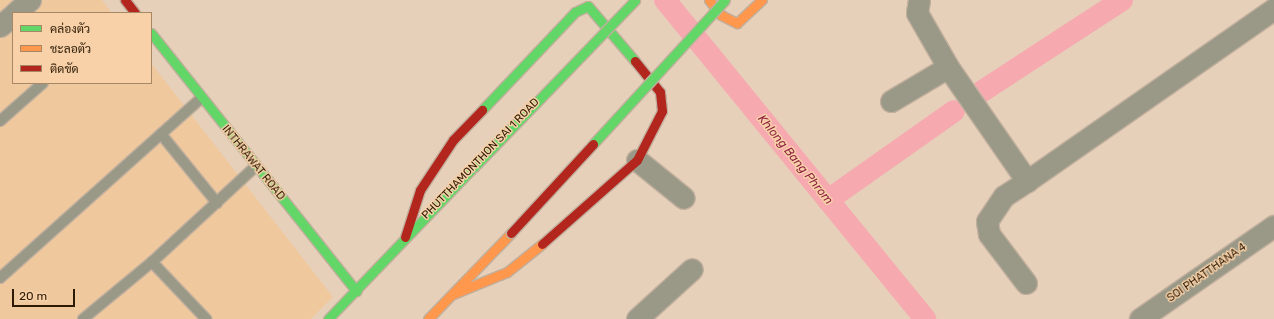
<!DOCTYPE html>
<html>
<head>
<meta charset="utf-8">
<style>
	body { margin:0 }
	#map { position:relative; width:1274px; height:319px; overflow:hidden; background:#e6d0ba; font-family:Rubik,Sarabun,sans-serif }
	div>[style] { position:absolute }
	[style*='--x'] { left:calc(var(--x)*1px); top:calc(var(--y)*1px); width:calc(var(--w)*1px); rotate:calc(var(--a)*1deg) }
	.built>* { inset:0; background:#f0c89e }
	.canal>* { height:22px; margin:-11px; padding:0 11px; transform-origin:11px; border-radius:11px; background:#f6aab0 }
	.roads { filter:drop-shadow(1px 0 #c1af9d) drop-shadow(-1px 0 #c1af9d) drop-shadow(0 1px #c1af9d) drop-shadow(0 -1px #c1af9d) }
	.lane>* { height:10px; margin:-5px; padding:0 5px; transform-origin:5px; border-radius:5px; background:#9a9987 }
	.street>* { height:21px; margin:-10.5px; padding:0 10.5px; transform-origin:10.5px; border-radius:10.5px; background:#9a9987 }
	.fast>* { height:9px; margin:-4.5px; padding:0 4.5px; transform-origin:4.5px; border-radius:4.5px; background:#63d668 }
	.slow>* { height:9px; margin:-4.5px; padding:0 4.5px; transform-origin:4.5px; border-radius:4.5px; background:#ff974d }
	.jam>* { height:9px; margin:-4.5px; padding:0 4.5px; transform-origin:4.5px; border-radius:4.5px; background:#b3261e }
	.bridges { filter:drop-shadow(1px 0 #c1af9d) drop-shadow(-1px 0 #c1af9d) drop-shadow(0 1px #c1af9d) drop-shadow(0 -1px #c1af9d) }
	.fast-bridge>* { height:9px; margin:-4.5px; padding:0 4.5px; transform-origin:4.5px; border-radius:4.5px; background:#63d668 }
	.jam-bridge>* { height:9px; margin:-4.5px; padding:0 4.5px; transform-origin:4.5px; border-radius:4.5px; background:#b3261e }
	span { translate:-50% -50%; white-space:nowrap; text-align:center; line-height:1.15; -webkit-text-stroke:3px #f8d1a8; paint-order:stroke }
	.street-label { font-size:11px; color:#2c1a05 }
	.water-label { font-size:12px; color:#8f2242; font-style:italic }
	.legend { position:absolute; left:12px; top:12px; width:140px; height:72px; box-sizing:border-box; background:#f8d1a8; border:1px solid #a68867; margin:0; padding:5px 7px; list-style:none; font-size:12px; color:#2c1a05 }
	.legend li { display:flex; align-items:center; gap:8px; height:20px }
	.legend b { width:20px; border:1px solid #a68867 }
	.scale { position:absolute; left:12px; top:289px; width:63px; height:18px; box-sizing:border-box; border:2px solid #2c1a05; border-top:0; padding-left:5px; font-size:12px; line-height:14px; white-space:nowrap; color:#2c1a05; -webkit-text-stroke:3px #f8d1a8; paint-order:stroke }
</style>
</head>
<body>
<div id="map">
	<div class="built">
		<div style="clip-path:polygon(0 0,102px 0,112px 13px,13px 13px,13px 83px,151px 83px,151px 63px,333px 297px,311px 319px,0 319px)"></div>
	</div>
	<div class="canal">
		<div style="--x:665;--y:0;--w:412;--a:50.8"></div>
		<div style="--x:978;--y:94;--w:172;--a:-33.1"></div>
		<div style="--x:828;--y:200;--w:154;--a:-35.2"></div>
	</div>
	<div class="roads">
		<div class="lane">
			<div style="--x:0;--y:121;--w:57;--a:-41.5"></div>
			<div style="--x:161;--y:134;--w:89;--a:50.9"></div>
			<div style="--x:152;--y:262;--w:79;--a:46.5"></div>
			<div style="--x:0;--y:278;--w:270;--a:-41.8"></div>
			<div style="--x:83;--y:319;--w:89;--a:-39.6"></div>
			<div style="--x:152;--y:262;--w:142;--a:-42.7"></div>
		</div>
		<div class="street">
			<div style="--x:919;--y:0;--w:13;--a:99"></div>
			<div style="--x:917;--y:13;--w:62;--a:60.1"></div>
			<div style="--x:948;--y:67;--w:139;--a:55.3"></div>
			<div style="--x:1027;--y:181;--w:301;--a:-34.9"></div>
			<div style="--x:15;--y:13;--w:20;--a:-41"></div>
			<div style="--x:0;--y:26;--w:17;--a:-40"></div>
			<div style="--x:891;--y:101;--w:66;--a:-30.8"></div>
			<div style="--x:637;--y:160;--w:60;--a:39"></div>
			<div style="--x:1026;--y:283;--w:61;--a:-127.1"></div>
			<div style="--x:989;--y:234;--w:13;--a:-99"></div>
			<div style="--x:987;--y:221;--w:30;--a:-56"></div>
			<div style="--x:1004;--y:196;--w:27;--a:-33"></div>
			<div style="--x:637;--y:319;--w:74;--a:-42.3"></div>
			<div style="--x:1140;--y:319;--w:163;--a:-34.8"></div>
		</div>
		<div class="fast">
			<div style="--x:151;--y:33;--w:330;--a:51.5"></div>
			<div style="--x:482;--y:110;--w:135;--a:-46.5"></div>
			<div style="--x:575;--y:12;--w:14;--a:-25"></div>
			<div style="--x:588;--y:6;--w:72;--a:49.5"></div>
			<div style="--x:328;--y:319;--w:211;--a:-46.2"></div>
		</div>
		<div class="slow">
			<div style="--x:709;--y:0;--w:19;--a:51"></div>
			<div style="--x:721;--y:15;--w:18;--a:27"></div>
			<div style="--x:737;--y:23;--w:34;--a:-43"></div>
			<div style="--x:453;--y:294;--w:58;--a:-22.2"></div>
			<div style="--x:507;--y:272;--w:45;--a:-38.7"></div>
			<div style="--x:428;--y:319;--w:120;--a:-46"></div>
		</div>
		<div class="jam">
			<div style="--x:125;--y:0;--w:16;--a:52"></div>
			<div style="--x:405;--y:237;--w:49;--a:-72.3"></div>
			<div style="--x:420;--y:190;--w:60;--a:-56.6"></div>
			<div style="--x:453;--y:140;--w:42;--a:-46"></div>
			<div style="--x:542;--y:244;--w:127;--a:-41.5"></div>
			<div style="--x:637;--y:160;--w:55;--a:-63"></div>
			<div style="--x:662;--y:111;--w:19;--a:-96"></div>
			<div style="--x:660;--y:92;--w:40;--a:-129"></div>
		</div>
	</div>
	<div class="bridges">
		<div class="fast-bridge">
			<div style="--x:593;--y:144;--w:195;--a:-47.5"></div>
			<div style="--x:474;--y:167;--w:232;--a:-46"></div>
		</div>
		<div class="jam-bridge">
			<div style="--x:511;--y:233;--w:121;--a:-47.3"></div>
		</div>
	</div>
	<div class="street-label">
		<span style="left:481px;top:159px;rotate:-46deg">PHUTTHAMONTHON SAI 1 ROAD</span>
		<span style="left:253px;top:163px;rotate:51deg">INTHRAWAT ROAD</span>
		<span style="left:1207px;top:273px;rotate:-35deg">SOI PHATTHANA 4</span>
	</div>
	<div class="water-label">
		<span style="left:795px;top:160px;rotate:51deg">Khlong Bang Phrom</span>
	</div>
	<ul class="legend">
	<li><b style="height:5px;background:#63d668"></b>คล่องตัว</li>
	<li><b style="height:5px;background:#ff974d"></b>ชะลอตัว</li>
	<li><b style="height:5px;background:#b3261e"></b>ติดขัด</li>
	</ul>
	<div class="scale">20 m</div>
</div>
</body>
</html>
